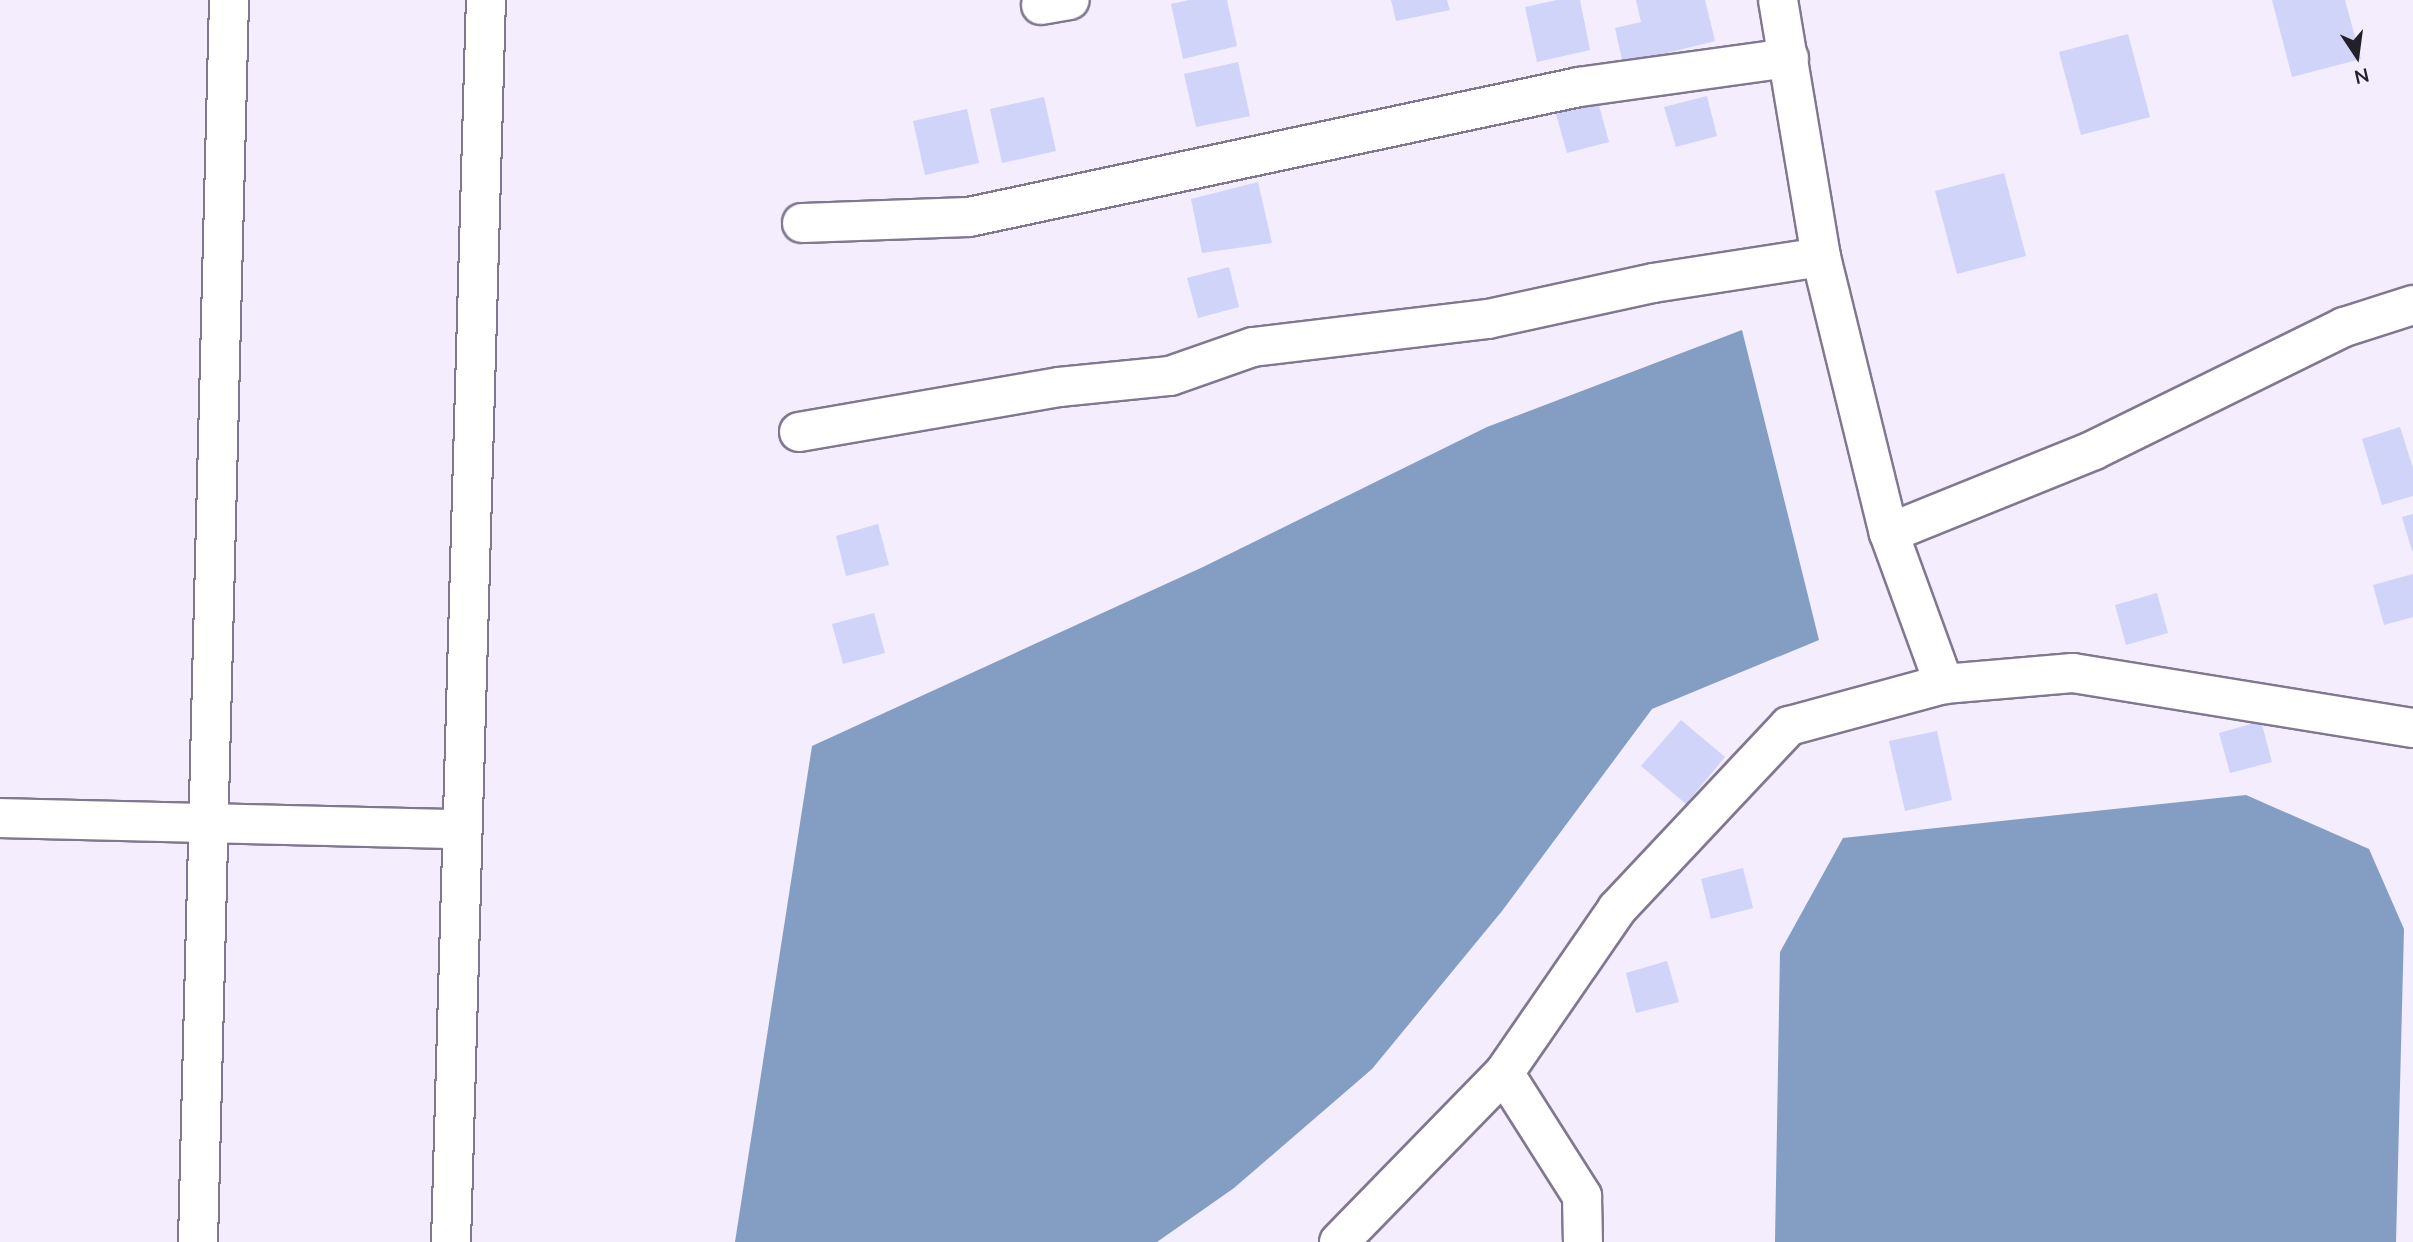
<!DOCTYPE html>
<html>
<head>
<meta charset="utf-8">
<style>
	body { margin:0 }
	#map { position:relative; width:2413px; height:1242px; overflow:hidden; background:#f3edfd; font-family:Mulish,sans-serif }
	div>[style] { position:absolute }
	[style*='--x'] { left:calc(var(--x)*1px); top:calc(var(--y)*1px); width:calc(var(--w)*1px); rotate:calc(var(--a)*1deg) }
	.water>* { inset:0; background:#839dc3 }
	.building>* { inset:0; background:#d0d4f9 }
	.roads { filter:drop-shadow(2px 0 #817890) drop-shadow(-2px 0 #817890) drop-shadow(0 2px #817890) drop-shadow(0 -2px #817890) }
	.street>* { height:38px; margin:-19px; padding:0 19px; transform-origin:19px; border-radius:19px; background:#fff }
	span { translate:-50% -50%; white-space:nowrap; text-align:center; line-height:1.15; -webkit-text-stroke:7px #f3edfd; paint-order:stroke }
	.north { position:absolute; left:2322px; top:21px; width:70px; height:70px; -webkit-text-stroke:5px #f3edfd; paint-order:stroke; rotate:167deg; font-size:19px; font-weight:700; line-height:28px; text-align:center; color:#24202a }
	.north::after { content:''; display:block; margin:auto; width:24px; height:32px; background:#24202a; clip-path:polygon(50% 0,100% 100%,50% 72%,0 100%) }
</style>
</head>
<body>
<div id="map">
	<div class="water">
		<div style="clip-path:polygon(1742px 330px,1819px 640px,1652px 709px,1502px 911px,1372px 1069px,1234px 1188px,1157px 1242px,735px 1242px,812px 746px,1203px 567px,1487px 427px)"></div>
		<div style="clip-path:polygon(2246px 795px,2369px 849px,2404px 929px,2396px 1242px,1775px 1242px,1780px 952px,1843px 838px)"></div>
	</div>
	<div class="building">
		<div style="clip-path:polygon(1189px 0,1227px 0,1237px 46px,1183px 59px,1171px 4px)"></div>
		<div style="clip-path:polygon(1391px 0,1447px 0,1450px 10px,1396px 21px)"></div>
		<div style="clip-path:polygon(1557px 0,1580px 0,1590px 50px,1537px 62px,1525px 7px)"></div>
		<div style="clip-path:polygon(1636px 0,1705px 0,1715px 41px,1623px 64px,1615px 28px,1641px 22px)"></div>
		<div style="clip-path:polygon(2272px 0,2345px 0,2361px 59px,2292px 77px)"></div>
		<div style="clip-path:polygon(2128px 34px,2150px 117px,2081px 135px,2059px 52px)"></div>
		<div style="clip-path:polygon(1238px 62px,1250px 116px,1196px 127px,1184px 74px)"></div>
		<div style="clip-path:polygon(1707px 96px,1717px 136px,1676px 147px,1664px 107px)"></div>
		<div style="clip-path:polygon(1044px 97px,1056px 151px,1002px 163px,990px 109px)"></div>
		<div style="clip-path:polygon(1598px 102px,1609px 142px,1567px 153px,1556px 114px)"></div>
		<div style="clip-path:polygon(967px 109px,979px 163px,925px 175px,913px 121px)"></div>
		<div style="clip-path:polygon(2004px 173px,2026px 256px,1957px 274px,1935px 191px)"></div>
		<div style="clip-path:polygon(1258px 182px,1272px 243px,1202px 253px,1191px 199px)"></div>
		<div style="clip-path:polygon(1229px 267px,1239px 307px,1198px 318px,1187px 278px)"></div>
		<div style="clip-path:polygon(2400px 427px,2413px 468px,2413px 496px,2382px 505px,2362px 439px)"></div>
		<div style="clip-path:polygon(2413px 514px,2413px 550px,2412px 551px,2402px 517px)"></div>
		<div style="clip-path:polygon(878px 524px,889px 565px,846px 576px,836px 536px)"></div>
		<div style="clip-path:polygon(2413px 574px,2413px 617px,2384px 625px,2373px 585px)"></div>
		<div style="clip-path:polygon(2157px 593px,2168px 633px,2126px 645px,2115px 605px)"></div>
		<div style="clip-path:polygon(874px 613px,885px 653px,843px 664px,832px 624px)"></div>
		<div style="clip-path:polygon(1681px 720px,1725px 757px,1686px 804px,1641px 766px)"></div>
		<div style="clip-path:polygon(2261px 721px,2272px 762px,2230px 773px,2219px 733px)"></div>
		<div style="clip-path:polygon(1937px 731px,1952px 800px,1905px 811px,1889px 741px)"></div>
		<div style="clip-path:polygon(1743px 868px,1753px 908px,1711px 919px,1701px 879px)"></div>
		<div style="clip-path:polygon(1667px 961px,1679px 1002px,1636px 1013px,1626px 973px)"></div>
	</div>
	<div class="roads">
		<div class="street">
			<div style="--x:1778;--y:0;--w:261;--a:80.5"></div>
			<div style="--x:1821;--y:257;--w:284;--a:76.2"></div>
			<div style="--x:1889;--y:533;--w:161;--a:70"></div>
			<div style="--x:1944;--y:684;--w:129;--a:-4.9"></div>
			<div style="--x:2073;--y:673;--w:344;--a:9.2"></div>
			<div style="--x:1041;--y:5;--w:29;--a:-10"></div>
			<div style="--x:802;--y:223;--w:167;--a:-2.1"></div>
			<div style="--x:969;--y:217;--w:624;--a:-12.03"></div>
			<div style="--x:1579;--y:87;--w:212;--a:-7.9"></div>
			<div style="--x:799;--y:432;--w:264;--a:-9.8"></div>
			<div style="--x:1059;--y:387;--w:112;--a:-5.7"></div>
			<div style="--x:1170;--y:376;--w:88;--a:-19.3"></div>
			<div style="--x:1253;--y:347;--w:237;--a:-6.8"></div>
			<div style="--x:1488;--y:319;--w:169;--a:-12.3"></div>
			<div style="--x:1653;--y:283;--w:170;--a:-8.8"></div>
			<div style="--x:1889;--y:533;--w:221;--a:-22"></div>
			<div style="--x:2094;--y:450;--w:279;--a:-26.2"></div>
			<div style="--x:2344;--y:327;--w:72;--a:-17.7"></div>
			<div style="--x:0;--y:818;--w:462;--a:1.4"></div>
			<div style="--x:1504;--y:1073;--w:146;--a:57.6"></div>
			<div style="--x:1582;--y:1196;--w:46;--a:88.8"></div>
			<div style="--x:198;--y:1242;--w:1242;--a:-88.57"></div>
			<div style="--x:451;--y:1242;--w:1242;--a:-88.39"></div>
			<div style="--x:1339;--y:1242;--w:236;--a:-45.7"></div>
			<div style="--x:1504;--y:1073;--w:199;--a:-55.4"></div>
			<div style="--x:1617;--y:909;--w:251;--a:-46.8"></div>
			<div style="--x:1789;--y:726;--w:161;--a:-15.2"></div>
		</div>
	</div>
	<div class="north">N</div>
</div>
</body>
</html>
